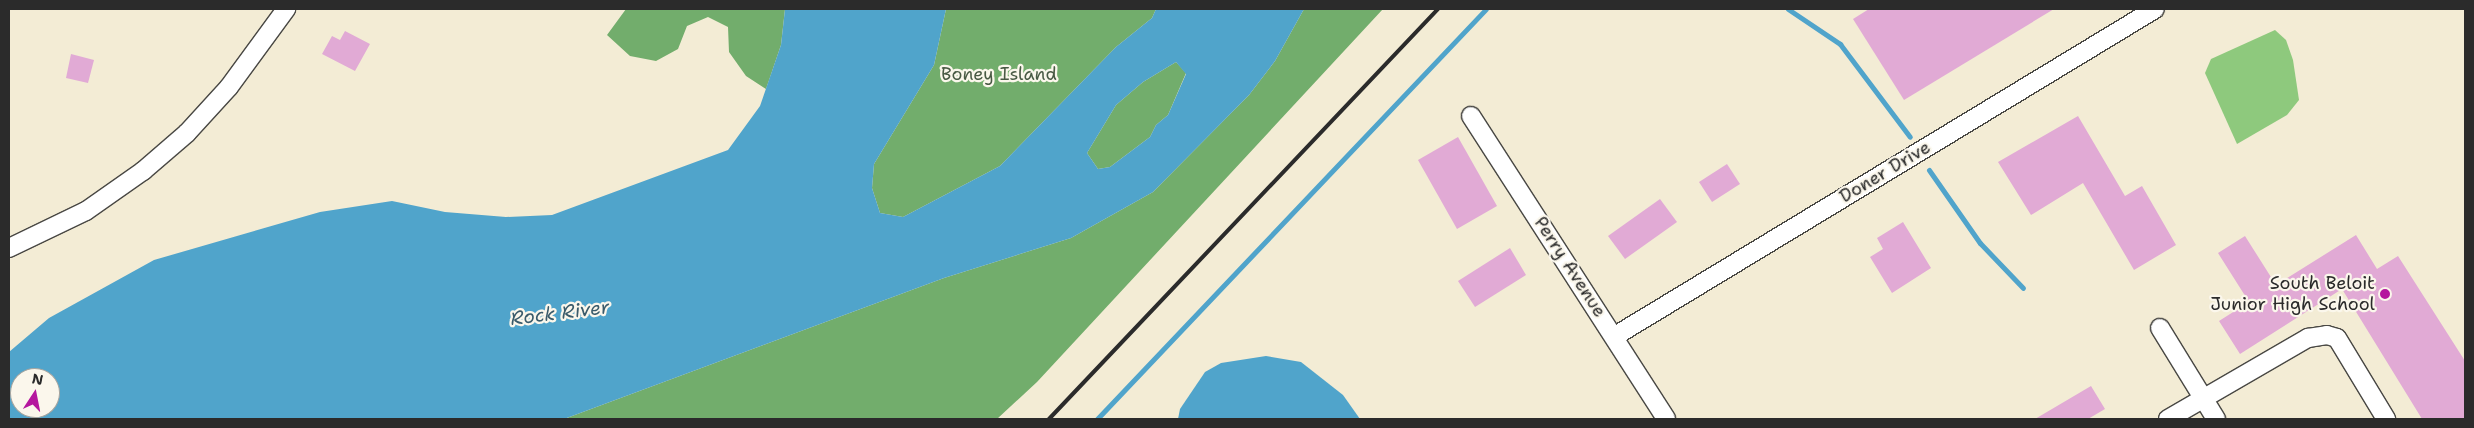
<!DOCTYPE html>
<html>
<head>
<meta charset="utf-8">
<style>
	body { margin:0 }
	#map { position:relative; width:2474px; height:428px; overflow:hidden; background:#f3ecd5; font-family:"Shantell Sans",sans-serif }
	div>[style] { position:absolute }
	[style*='--x'] { left:calc(var(--x)*1px); top:calc(var(--y)*1px); width:calc(var(--w)*1px); rotate:calc(var(--a)*1deg) }
	.green>* { inset:0; background:#8ec97d }
	.forest>* { inset:0; background:#72ad6c }
	.water>* { inset:0; background:#50a4cb }
	.stream>* { height:5px; margin:-2.5px; padding:0 2.5px; transform-origin:2.5px; border-radius:2.5px; background:#50a4cb }
	.building>* { inset:0; background:#e1aad5 }
	.roads { filter:drop-shadow(1px 0 #494844) drop-shadow(-1px 0 #494844) drop-shadow(0 1px #494844) drop-shadow(0 -1px #494844) }
	.minor>* { height:18px; margin:-9px; padding:0 9px; transform-origin:9px; border-radius:9px; background:#fff }
	.rail>* { height:4px; margin:-2px; padding:0 2px; transform-origin:2px; border-radius:2px; background:#2b2b2b }
	.dots>* { width:14px; height:14px; translate:-50% -50%; box-sizing:border-box; border:2px solid #fbf7ec; border-radius:50% }
	span { translate:-50% -50%; white-space:nowrap; text-align:center; line-height:1.15; -webkit-text-stroke:4.5px #fbf7ec; paint-order:stroke }
	.park-label { font-size:18px; color:#495a44 }
	.street-label { font-size:18px; color:#2b2b2b }
	.poi-label { font-size:18px; color:#2b2b2b }
	.right { translate:-100% -50%; text-align:right }
	.water-label { font-size:19px; color:#3a5b6b; font-style:italic }
	.frame { position:absolute; inset:0; border:10px solid #2b2b2b; pointer-events:none }
	.north { position:absolute; left:10px; top:368px; width:50px; height:50px; box-sizing:border-box; background:#fbf7ec; border:1px solid #a8a59f; border-radius:50%; rotate:11deg; font-size:14px; font-weight:700; line-height:20px; text-align:center; color:#2b2b2b }
	.north::after { content:''; display:block; margin:auto; width:18px; height:22px; background:#b5179e; clip-path:polygon(50% 0,100% 100%,50% 72%,0 100%) }
</style>
</head>
<body>
<div id="map">
	<div class="green">
		<div style="clip-path:polygon(2275px 30px,2286px 40px,2293px 60px,2299px 100px,2287px 115px,2237px 144px,2205px 73px,2211px 59px)"></div>
	</div>
	<div class="forest">
		<div style="clip-path:polygon(626px 9px,785px 9px,781px 45px,766px 89px,746px 76px,729px 52px,728px 27px,708px 17px,687px 26px,678px 49px,656px 61px,630px 56px,607px 35px)"></div>
		<div style="clip-path:polygon(946px 9px,1156px 9px,1152px 18px,1116px 47px,1000px 166px,903px 217px,880px 213px,872px 188px,874px 164px,934px 65px)"></div>
		<div style="clip-path:polygon(1304px 9px,1383px 9px,1037px 382px,997px 419px,564px 419px,944px 278px,1071px 238px,1153px 192px,1249px 95px,1275px 61px)"></div>
		<div style="clip-path:polygon(1176px 62px,1186px 73px,1168px 115px,1156px 125px,1150px 137px,1110px 167px,1098px 169px,1087px 153px,1116px 105px,1143px 82px)"></div>
	</div>
	<div class="water">
		<div style="clip-path:polygon(evenodd,785px 9px,946px 9px,934px 65px,874px 164px,872px 188px,880px 213px,903px 217px,1000px 166px,1116px 47px,1152px 18px,1156px 9px,1304px 9px,1275px 61px,1249px 95px,1153px 192px,1071px 238px,944px 278px,564px 419px,9px 419px,9px 352px,49px 318px,154px 260px,320px 212px,392px 201px,445px 212px,506px 217px,552px 215px,728px 150px,760px 106px,781px 45px,785px 9px,1176px 62px,1186px 74px,1168px 115px,1156px 125px,1150px 137px,1110px 167px,1098px 169px,1087px 153px,1116px 105px,1143px 82px,1176px 62px,785px 9px,20px 378px,50px 378px,50px 408px,20px 408px,20px 378px)"></div>
		<div style="clip-path:polygon(1266px 356px,1301px 362px,1343px 395px,1360px 419px,1178px 419px,1180px 409px,1205px 372px,1221px 363px)"></div>
	</div>
	<div class="stream">
		<div style="--x:1788;--y:9;--w:63;--a:33.9"></div>
		<div style="--x:1840;--y:44;--w:116;--a:53"></div>
		<div style="--x:1929;--y:170;--w:89;--a:55.1"></div>
		<div style="--x:1980;--y:243;--w:62;--a:46.3"></div>
		<div style="--x:1097;--y:419;--w:565;--a:-46.51"></div>
	</div>
	<div class="building">
		<div style="clip-path:polygon(1869px 9px,2054px 9px,1904px 100px,1853px 19px)"></div>
		<div style="clip-path:polygon(345px 31px,370px 44px,355px 71px,322px 54px,332px 36px,340px 40px)"></div>
		<div style="clip-path:polygon(71px 54px,94px 60px,88px 83px,66px 78px)"></div>
		<div style="clip-path:polygon(2078px 116px,2125px 196px,2142px 186px,2176px 245px,2134px 270px,2083px 183px,2031px 215px,1998px 162px)"></div>
		<div style="clip-path:polygon(1458px 137px,1497px 206px,1457px 229px,1418px 160px)"></div>
		<div style="clip-path:polygon(1727px 164px,1740px 184px,1712px 202px,1699px 182px)"></div>
		<div style="clip-path:polygon(1660px 199px,1677px 222px,1625px 259px,1608px 236px)"></div>
		<div style="clip-path:polygon(1903px 222px,1931px 268px,1892px 293px,1870px 257px,1883px 249px,1877px 238px)"></div>
		<div style="clip-path:polygon(2356px 235px,2377px 269px,2398px 256px,2465px 361px,2465px 419px,2422px 419px,2342px 289px,2240px 354px,2219px 321px,2249px 302px,2218px 253px,2245px 236px,2276px 285px)"></div>
		<div style="clip-path:polygon(1510px 248px,1526px 275px,1475px 307px,1458px 281px)"></div>
		<div style="clip-path:polygon(2091px 386px,2105px 409px,2088px 419px,2035px 419px)"></div>
	</div>
	<div class="roads">
		<div class="minor">
			<div style="--x:1471;--y:116;--w:360;--a:57.2"></div>
			<div style="--x:9;--y:248;--w:85;--a:-25.7"></div>
			<div style="--x:86;--y:211;--w:70;--a:-35.1"></div>
			<div style="--x:143;--y:171;--w:58;--a:-40.8"></div>
			<div style="--x:187;--y:133;--w:62;--a:-47.6"></div>
			<div style="--x:229;--y:87;--w:97;--a:-53.8"></div>
			<div style="--x:2160;--y:328;--w:107;--a:58.4"></div>
			<div style="--x:1615;--y:336;--w:631;--a:-31.2"></div>
			<div style="--x:2168;--y:419;--w:162;--a:-30.1"></div>
			<div style="--x:2308;--y:338;--w:19;--a:-9"></div>
			<div style="--x:2327;--y:335;--w:10;--a:17"></div>
			<div style="--x:2337;--y:338;--w:95;--a:58.8"></div>
		</div>
	</div>
	<div class="rail">
		<div style="--x:1049;--y:419;--w:565;--a:-46.51"></div>
	</div>
	<div class="dots">
		<div style="left:2385px;top:294px;background:#b5179e"></div>
	</div>
	<div class="park-label">
		<span style="left:999px;top:74px">Boney Island</span>
	</div>
	<div class="street-label">
		<span style="left:1885px;top:172px;rotate:-31deg">Doner Drive</span>
		<span style="left:1570px;top:267px;rotate:57deg">Perry Avenue</span>
	</div>
	<div class="poi-label">
		<span class="right" style="left:2375px;top:294px">South Beloit<br>Junior High School</span>
	</div>
	<div class="water-label">
		<span style="left:560px;top:313px;rotate:-7deg">Rock River</span>
	</div>
	<div class="frame"></div>
	<div class="north">N</div>
</div>
</body>
</html>
